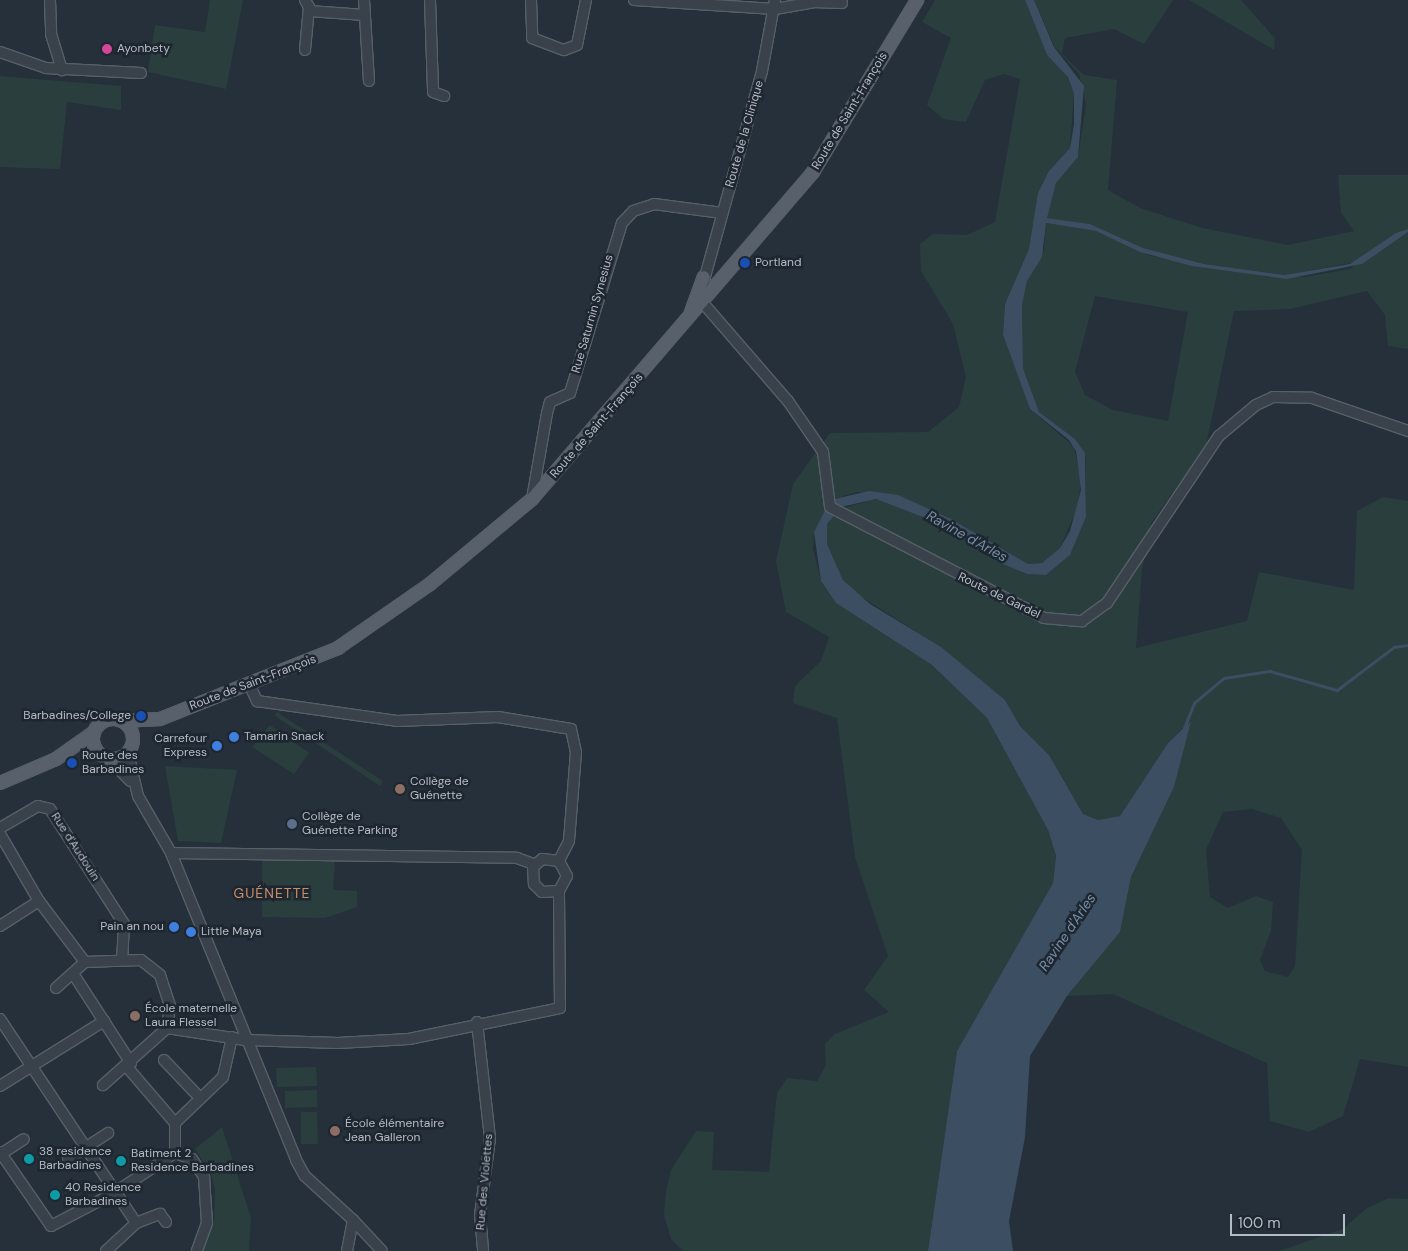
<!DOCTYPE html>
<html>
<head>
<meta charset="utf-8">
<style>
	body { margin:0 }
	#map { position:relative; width:1408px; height:1251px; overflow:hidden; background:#25303a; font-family:"DM Sans",sans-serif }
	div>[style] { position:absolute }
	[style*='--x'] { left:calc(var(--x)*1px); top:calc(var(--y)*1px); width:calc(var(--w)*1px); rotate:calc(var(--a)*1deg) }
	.green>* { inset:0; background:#2a3e3d }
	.water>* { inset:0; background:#3c4e62 }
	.stream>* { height:2.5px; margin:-1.25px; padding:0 1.25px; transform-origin:1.25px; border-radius:1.25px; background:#3c4e62 }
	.roads { filter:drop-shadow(1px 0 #575f69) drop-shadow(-1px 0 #575f69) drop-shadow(0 1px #575f69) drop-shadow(0 -1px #575f69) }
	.minor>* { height:10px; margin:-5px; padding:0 5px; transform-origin:5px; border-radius:5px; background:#39414b }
	.major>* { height:12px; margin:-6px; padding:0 6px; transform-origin:6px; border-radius:6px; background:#57606b }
	.major>.ring { margin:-6px; padding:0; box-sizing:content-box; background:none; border:12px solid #57606b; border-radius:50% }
	.dots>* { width:14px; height:14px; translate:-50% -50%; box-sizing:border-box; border:2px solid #1e2630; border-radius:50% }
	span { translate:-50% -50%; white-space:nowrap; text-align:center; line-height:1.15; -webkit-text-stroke:5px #1e2630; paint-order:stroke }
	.poi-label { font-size:12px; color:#b4bcc6 }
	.left { translate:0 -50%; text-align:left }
	.right { translate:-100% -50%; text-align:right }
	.street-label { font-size:12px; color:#b4bcc6 }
	.water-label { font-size:14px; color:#778fa7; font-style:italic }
	.neighbourhood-label { font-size:14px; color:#cb8e6b; letter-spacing:1px }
	.scale { position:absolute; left:1230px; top:1214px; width:115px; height:22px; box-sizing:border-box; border:2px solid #b4bcc6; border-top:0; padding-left:6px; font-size:15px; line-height:18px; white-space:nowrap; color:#b4bcc6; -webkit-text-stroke:4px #1e2630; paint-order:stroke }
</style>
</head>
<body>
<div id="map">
	<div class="green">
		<div style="clip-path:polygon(210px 0,243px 0,226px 89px,148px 72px,155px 25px,205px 32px)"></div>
		<div style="clip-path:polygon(935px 0,1025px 0,1047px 55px,1067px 75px,1074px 94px,1070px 148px,1049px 171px,1029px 249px,1005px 304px,1003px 335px,1030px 409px,1074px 447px,1081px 482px,1077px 509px,1060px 548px,1042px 563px,1028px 564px,902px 497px,857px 492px,830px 500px,814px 532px,813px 549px,821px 581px,836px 603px,932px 665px,987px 718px,1048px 830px,1056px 857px,1053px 883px,957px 1051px,928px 1251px,683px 1251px,671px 1239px,664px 1215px,666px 1191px,671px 1170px,696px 1131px,714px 1132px,712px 1170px,769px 1172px,777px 1093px,787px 1078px,817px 1081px,826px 1065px,825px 1044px,835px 1034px,889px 1012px,864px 990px,888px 956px,855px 857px,837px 718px,793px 703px,795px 686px,821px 661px,829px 637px,786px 612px,776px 561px,793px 484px,830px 433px,928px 432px,959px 407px,966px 377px,953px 324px,921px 271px,920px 244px,933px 234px,967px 235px,995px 222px,1020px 79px,1004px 74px,985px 80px,966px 122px,943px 119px,927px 105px,951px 38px,922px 22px)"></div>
		<div style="clip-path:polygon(1034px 0,1173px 0,1144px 44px,1114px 29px,1065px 38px,1062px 54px,1084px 75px,1117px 80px,1108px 190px,1140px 208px,1202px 228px,1288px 245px,1354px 231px,1341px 213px,1338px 175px,1408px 175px,1408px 229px,1356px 262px,1284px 275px,1204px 264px,1143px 248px,1090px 224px,1046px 218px,1056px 183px,1078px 157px,1086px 105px,1079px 74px,1055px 47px)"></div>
		<div style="clip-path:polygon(1189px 0,1241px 0,1275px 38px,1274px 50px)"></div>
		<div style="clip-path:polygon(0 76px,121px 86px,121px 110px,67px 102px,60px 169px,0 167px)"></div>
		<div style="clip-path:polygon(evenodd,1046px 223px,1096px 231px,1151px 256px,1268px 277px,1304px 277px,1350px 269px,1408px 232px,1408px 349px,1388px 346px,1385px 315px,1367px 291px,1290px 309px,1234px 311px,1206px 446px,1151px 523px,1142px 570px,1136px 648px,1247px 621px,1259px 572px,1354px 590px,1357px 511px,1383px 497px,1408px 501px,1408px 1067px,1360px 1059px,1343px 1116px,1309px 1132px,1270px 1121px,1267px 1063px,1113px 994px,1067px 996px,1120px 932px,1131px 877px,1174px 787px,1190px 721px,1168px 743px,1120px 816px,1098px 820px,1083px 814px,1049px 755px,1020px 726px,1005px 700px,937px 645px,854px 592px,843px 580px,827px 544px,827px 524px,836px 510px,876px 499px,951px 528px,1003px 564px,1027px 574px,1046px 575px,1070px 555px,1086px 517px,1086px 458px,1075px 439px,1039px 412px,1023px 368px,1022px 305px,1027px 281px,1044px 250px,1046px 223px,1095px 296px,1188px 312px,1168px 421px,1113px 410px,1085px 395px,1075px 372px,1095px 296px,1046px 223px,1252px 809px,1281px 818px,1302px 850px,1295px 966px,1288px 977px,1265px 971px,1260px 960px,1271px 931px,1273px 902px,1256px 896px,1228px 908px,1210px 897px,1206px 850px,1223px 812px,1252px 809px)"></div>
		<div style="clip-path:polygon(277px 712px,383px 781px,380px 786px,275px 716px)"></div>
		<div style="clip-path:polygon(270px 725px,309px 753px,294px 774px,252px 747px)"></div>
		<div style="clip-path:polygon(165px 766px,237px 770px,221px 843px,178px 841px)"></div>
		<div style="clip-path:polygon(262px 860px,335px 861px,333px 890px,357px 891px,357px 907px,325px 918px,262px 917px)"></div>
		<div style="clip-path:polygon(316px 1067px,317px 1086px,277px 1087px,276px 1068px)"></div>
		<div style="clip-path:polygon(317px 1090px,317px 1107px,285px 1108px,285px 1091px)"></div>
		<div style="clip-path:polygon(301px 1112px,317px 1112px,318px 1144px,301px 1144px)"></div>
		<div style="clip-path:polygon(222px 1127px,251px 1218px,249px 1251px,202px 1251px,214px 1220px,215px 1189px,211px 1174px,195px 1149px)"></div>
		<div style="clip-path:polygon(1389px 1198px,1408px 1199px,1408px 1251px,1279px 1251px,1343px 1229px,1367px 1208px)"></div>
	</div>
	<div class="water">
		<div style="clip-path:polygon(1025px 0,1034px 0,1054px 47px,1084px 86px,1078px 157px,1056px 183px,1047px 218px,1090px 224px,1143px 248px,1204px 264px,1284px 275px,1350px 264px,1396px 233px,1408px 229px,1408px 232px,1362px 264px,1287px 279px,1192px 266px,1140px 252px,1096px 231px,1046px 223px,1042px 257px,1027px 281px,1022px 305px,1023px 368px,1039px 412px,1075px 439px,1085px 453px,1086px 517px,1070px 555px,1046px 575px,1027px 574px,1003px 564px,951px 528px,876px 499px,841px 507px,827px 524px,827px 544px,843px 580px,870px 604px,941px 647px,1005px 700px,1020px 726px,1049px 755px,1083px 814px,1098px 820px,1120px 816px,1168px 743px,1191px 721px,1174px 787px,1131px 877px,1120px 932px,1067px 996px,1030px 1056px,1025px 1137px,1009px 1221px,1013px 1251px,928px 1251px,957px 1051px,1053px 883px,1056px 856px,1048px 830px,987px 718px,932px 665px,836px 603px,821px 581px,814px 532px,830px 500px,869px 491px,898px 495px,951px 519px,1028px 564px,1042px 563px,1060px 548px,1070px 531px,1081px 490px,1076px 451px,1069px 440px,1030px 409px,1003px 335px,1005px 304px,1029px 249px,1038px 193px,1049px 171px,1070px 148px,1074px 124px,1074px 94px,1068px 77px,1047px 55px)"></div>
	</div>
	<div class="stream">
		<div style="--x:1184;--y:728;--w:27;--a:-68"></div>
		<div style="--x:1194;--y:703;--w:39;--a:-40"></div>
		<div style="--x:1224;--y:678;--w:47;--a:-8.7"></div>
		<div style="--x:1270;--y:671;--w:70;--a:15.8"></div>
		<div style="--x:1337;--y:690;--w:71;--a:-37"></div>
		<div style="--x:1394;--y:647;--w:14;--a:-8"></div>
	</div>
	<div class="roads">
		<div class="minor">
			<div style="--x:50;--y:0;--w:34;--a:88"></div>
			<div style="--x:51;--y:34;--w:38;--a:73"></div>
			<div style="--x:364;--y:0;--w:81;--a:86.5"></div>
			<div style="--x:430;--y:0;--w:92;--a:88.1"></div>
			<div style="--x:433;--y:92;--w:12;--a:20"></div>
			<div style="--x:531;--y:0;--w:38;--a:88"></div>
			<div style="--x:532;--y:38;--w:34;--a:21"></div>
			<div style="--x:564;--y:50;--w:14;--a:-21"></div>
			<div style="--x:577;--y:45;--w:46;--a:-78.7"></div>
			<div style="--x:634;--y:0;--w:141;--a:3.7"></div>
			<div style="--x:775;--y:9;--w:39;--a:-10"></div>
			<div style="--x:813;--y:2;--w:29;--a:2"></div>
			<div style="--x:309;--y:11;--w:56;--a:4.1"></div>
			<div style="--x:305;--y:50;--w:43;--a:-84.7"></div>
			<div style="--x:309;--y:7;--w:8;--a:-120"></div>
			<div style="--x:0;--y:52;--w:49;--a:19.2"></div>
			<div style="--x:46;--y:68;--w:95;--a:3"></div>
			<div style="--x:703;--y:284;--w:221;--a:-74.5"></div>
			<div style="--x:762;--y:71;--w:72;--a:-79.6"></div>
			<div style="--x:703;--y:303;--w:130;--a:49.1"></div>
			<div style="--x:788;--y:401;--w:62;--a:55.5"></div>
			<div style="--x:823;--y:452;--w:55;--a:82.7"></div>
			<div style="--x:830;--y:507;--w:241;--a:27.4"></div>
			<div style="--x:1044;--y:618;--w:38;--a:5"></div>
			<div style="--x:1082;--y:621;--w:31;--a:-36"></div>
			<div style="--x:1107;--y:603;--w:201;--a:-56.2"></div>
			<div style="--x:1219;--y:436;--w:48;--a:-40"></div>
			<div style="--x:1256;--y:405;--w:19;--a:-25"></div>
			<div style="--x:1273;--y:397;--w:39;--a:1"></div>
			<div style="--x:1312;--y:398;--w:102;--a:19"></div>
			<div style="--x:532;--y:499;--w:87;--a:-80.1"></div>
			<div style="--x:547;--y:413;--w:11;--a:-75"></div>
			<div style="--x:550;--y:402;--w:22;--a:-24"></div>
			<div style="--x:570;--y:393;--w:178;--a:-73"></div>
			<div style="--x:622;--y:223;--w:16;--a:-47"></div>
			<div style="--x:633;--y:211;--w:22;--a:-18"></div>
			<div style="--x:654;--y:204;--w:69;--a:7.5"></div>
			<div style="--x:250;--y:686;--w:17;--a:65"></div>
			<div style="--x:257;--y:701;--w:141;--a:8.1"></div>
			<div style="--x:397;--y:721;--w:101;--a:-2.3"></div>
			<div style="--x:498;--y:717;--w:74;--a:9.3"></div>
			<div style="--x:571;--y:729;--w:24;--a:78"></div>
			<div style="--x:576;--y:752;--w:89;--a:94.5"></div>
			<div style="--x:569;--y:841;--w:22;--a:117"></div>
			<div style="--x:128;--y:753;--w:44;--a:76.9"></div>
			<div style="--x:138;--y:796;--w:66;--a:59.9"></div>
			<div style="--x:171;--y:853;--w:331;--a:67.8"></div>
			<div style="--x:296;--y:1160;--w:18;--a:61"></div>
			<div style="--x:305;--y:1176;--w:65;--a:42.5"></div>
			<div style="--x:353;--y:1220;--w:32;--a:101"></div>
			<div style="--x:110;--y:760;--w:29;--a:46"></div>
			<div style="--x:0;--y:828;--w:44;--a:-30.1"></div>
			<div style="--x:38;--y:806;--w:12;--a:14"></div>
			<div style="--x:50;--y:809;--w:137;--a:57.2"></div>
			<div style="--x:124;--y:924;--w:35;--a:93"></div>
			<div style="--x:0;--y:834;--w:78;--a:59.8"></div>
			<div style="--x:39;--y:901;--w:76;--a:53"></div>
			<div style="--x:171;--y:853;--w:346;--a:0.8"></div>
			<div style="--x:517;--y:858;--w:20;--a:20"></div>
			<div style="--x:0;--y:926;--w:46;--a:-32.7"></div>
			<div style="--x:85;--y:962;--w:56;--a:-2"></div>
			<div style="--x:141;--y:960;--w:24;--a:38"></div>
			<div style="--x:160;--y:975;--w:33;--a:72"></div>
			<div style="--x:170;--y:1006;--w:22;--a:98"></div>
			<div style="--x:167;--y:1028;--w:86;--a:138.3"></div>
			<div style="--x:74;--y:975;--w:105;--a:57.1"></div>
			<div style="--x:56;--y:988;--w:39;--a:-42"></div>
			<div style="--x:0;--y:1019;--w:245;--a:56.3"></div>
			<div style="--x:477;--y:1022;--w:117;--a:83.6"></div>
			<div style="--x:490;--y:1138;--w:78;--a:97.4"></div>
			<div style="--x:480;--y:1215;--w:36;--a:85"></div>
			<div style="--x:167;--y:1028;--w:79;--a:8.7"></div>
			<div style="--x:245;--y:1040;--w:93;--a:1.8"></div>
			<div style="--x:338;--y:1043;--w:71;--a:-3.2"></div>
			<div style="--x:409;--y:1039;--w:154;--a:-11.6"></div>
			<div style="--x:560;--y:1008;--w:117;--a:-90.5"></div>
			<div style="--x:559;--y:891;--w:17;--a:-62"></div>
			<div style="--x:567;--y:876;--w:17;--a:-118"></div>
			<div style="--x:559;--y:861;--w:17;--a:-173"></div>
			<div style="--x:542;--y:859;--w:12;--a:138"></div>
			<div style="--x:533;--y:867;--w:17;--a:87"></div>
			<div style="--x:534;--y:884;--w:11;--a:45"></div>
			<div style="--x:542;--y:892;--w:17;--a:-3"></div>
			<div style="--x:164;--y:1060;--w:52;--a:46.5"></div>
			<div style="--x:0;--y:1086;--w:123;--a:-32"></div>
			<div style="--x:175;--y:1123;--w:66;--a:-43.8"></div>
			<div style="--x:223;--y:1077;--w:41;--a:-77.3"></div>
			<div style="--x:0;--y:1152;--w:90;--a:55.4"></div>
			<div style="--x:51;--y:1226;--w:71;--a:-27.6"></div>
			<div style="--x:114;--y:1193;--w:73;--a:-33.3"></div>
			<div style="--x:175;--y:1153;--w:30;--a:-90"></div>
			<div style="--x:175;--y:1123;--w:74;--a:-130.6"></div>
			<div style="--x:175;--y:1153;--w:18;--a:19"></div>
			<div style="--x:192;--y:1159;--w:22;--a:56"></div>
			<div style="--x:204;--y:1177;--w:46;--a:86.3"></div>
			<div style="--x:207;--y:1223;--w:30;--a:110"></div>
			<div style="--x:1;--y:1154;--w:27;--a:-33"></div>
			<div style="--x:68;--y:1159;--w:48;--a:-33"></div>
			<div style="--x:353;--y:1220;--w:42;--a:46.9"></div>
			<div style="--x:106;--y:1251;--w:41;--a:-43"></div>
			<div style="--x:136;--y:1223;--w:26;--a:-21"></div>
			<div style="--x:160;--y:1214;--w:10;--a:53"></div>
		</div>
		<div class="major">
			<div style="--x:691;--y:312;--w:37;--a:-70"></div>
			<div class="ring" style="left:93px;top:719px;width:28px;height:28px"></div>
			<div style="--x:122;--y:721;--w:38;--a:-3"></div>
			<div style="--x:160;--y:719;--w:192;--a:-21.7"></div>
			<div style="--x:338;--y:648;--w:112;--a:-34.8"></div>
			<div style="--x:430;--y:584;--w:133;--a:-39.8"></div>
			<div style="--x:532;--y:499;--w:431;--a:-49.3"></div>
			<div style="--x:813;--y:172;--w:201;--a:-58.8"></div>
			<div style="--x:0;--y:783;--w:61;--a:-23.2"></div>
			<div style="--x:56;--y:759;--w:47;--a:-35.4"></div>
		</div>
	</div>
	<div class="dots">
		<div style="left:107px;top:49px;background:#d1479c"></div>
		<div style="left:745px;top:263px;background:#1a4fb4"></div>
		<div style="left:141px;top:716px;background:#1a4fb4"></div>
		<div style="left:234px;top:737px;background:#3f7fe0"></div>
		<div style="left:217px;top:746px;background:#3f7fe0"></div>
		<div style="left:72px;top:763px;background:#1a4fb4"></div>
		<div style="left:400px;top:789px;background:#8d6e63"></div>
		<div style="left:292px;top:824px;background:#5c6f8a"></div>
		<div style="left:174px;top:927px;background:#3f7fe0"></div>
		<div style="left:191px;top:932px;background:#3f7fe0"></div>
		<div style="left:135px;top:1016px;background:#8d6e63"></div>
		<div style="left:335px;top:1131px;background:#8d6e63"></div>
		<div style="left:29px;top:1159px;background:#0f9aa8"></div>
		<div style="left:121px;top:1161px;background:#0f9aa8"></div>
		<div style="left:55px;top:1195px;background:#0f9aa8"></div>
	</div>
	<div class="poi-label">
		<span class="left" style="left:117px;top:49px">Ayonbety</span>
		<span class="left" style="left:755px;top:263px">Portland</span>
		<span class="right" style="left:131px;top:716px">Barbadines/College</span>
		<span class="left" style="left:244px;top:737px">Tamarin Snack</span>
		<span class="right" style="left:207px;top:746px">Carrefour<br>Express</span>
		<span class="left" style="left:82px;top:763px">Route des<br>Barbadines</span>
		<span class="left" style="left:410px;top:789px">Collège de<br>Guénette</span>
		<span class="left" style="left:302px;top:824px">Collège de<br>Guénette Parking</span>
		<span class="right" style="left:164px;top:927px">Pain an nou</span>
		<span class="left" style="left:201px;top:932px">Little Maya</span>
		<span class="left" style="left:145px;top:1016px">École maternelle<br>Laura Flessel</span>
		<span class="left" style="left:345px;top:1131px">École élémentaire<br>Jean Galleron</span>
		<span class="left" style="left:39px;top:1159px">38 residence<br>Barbadines</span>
		<span class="left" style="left:131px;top:1161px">Batiment 2<br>Residence Barbadines</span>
		<span class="left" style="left:65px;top:1195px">40 Residence<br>Barbadines</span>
	</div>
	<div class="street-label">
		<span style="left:850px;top:111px;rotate:-59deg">Route de Saint-François</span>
		<span style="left:745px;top:134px;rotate:-74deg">Route de la Clinique</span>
		<span style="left:593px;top:314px;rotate:-74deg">Rue Saturnin Synesius</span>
		<span style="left:597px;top:426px;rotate:-49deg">Route de Saint-François</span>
		<span style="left:999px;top:596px;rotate:26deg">Route de Gardel</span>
		<span style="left:253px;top:683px;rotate:-21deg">Route de Saint-François</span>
		<span style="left:75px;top:847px;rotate:57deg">Rue d'Audouin</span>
		<span style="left:485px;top:1182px;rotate:-85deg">Rue des Violettes</span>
	</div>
	<div class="water-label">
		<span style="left:967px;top:536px;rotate:29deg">Ravine d'Arles</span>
		<span style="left:1067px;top:932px;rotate:-56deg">Ravine d'Arles</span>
	</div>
	<div class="neighbourhood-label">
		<span style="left:272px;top:893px">GUÉNETTE</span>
	</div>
	<div class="scale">100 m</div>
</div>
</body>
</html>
